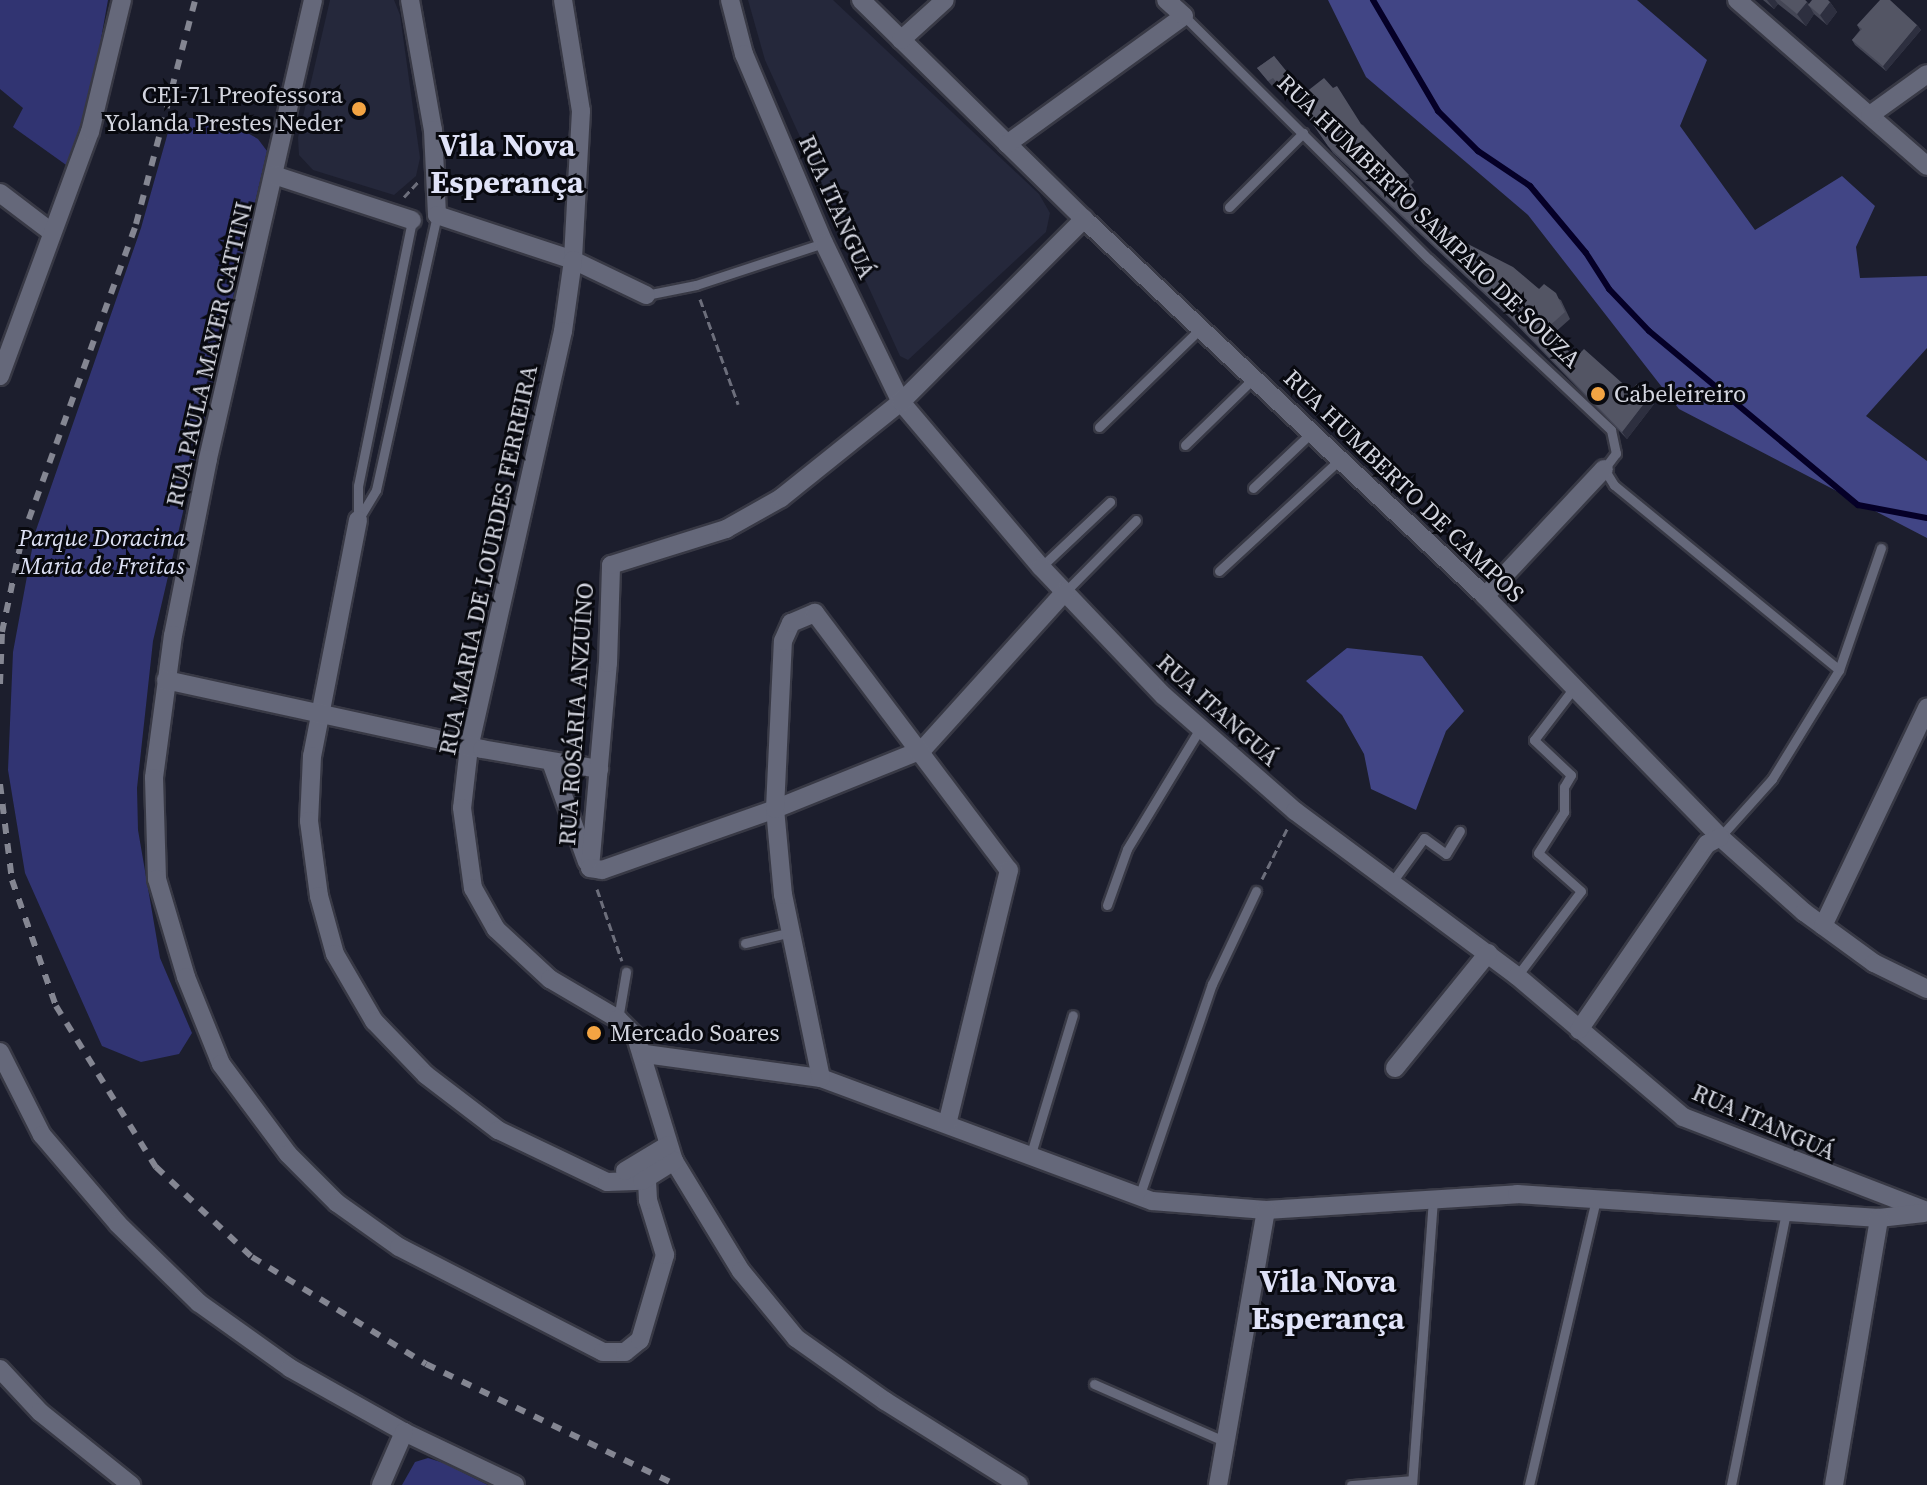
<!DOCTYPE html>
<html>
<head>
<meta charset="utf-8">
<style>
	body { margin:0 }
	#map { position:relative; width:1927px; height:1485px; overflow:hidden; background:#1c1e2d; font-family:"Source Serif 4",serif }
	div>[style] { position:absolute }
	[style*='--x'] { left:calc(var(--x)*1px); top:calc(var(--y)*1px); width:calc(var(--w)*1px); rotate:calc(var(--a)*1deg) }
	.built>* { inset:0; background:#25283b }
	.green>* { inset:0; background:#313472 }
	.forest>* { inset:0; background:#414585 }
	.stream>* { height:6px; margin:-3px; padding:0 3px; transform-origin:3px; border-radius:3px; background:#050027 }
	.path>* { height:3px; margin-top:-1.5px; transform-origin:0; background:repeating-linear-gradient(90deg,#6c6e7b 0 8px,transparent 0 12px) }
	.roads { filter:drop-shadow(2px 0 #383945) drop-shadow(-2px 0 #383945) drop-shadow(0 2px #383945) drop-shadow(0 -2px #383945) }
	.service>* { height:9px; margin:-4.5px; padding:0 4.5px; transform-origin:4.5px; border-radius:4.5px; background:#65687a }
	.minor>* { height:18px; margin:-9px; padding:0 9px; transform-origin:9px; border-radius:9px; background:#65687a }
	.rail>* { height:6px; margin-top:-3px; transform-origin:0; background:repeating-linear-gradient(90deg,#848692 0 10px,transparent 0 20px) }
	.wall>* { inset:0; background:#444655 }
	.shaded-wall>* { inset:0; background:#2d2f3f }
	.building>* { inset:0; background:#535564 }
	.dots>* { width:22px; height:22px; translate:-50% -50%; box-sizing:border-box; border:4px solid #08090f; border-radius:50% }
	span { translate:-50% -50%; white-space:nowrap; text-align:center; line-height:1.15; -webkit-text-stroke:6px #08090f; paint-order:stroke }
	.poi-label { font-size:24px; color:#d3d5df }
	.right { translate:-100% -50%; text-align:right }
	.left { translate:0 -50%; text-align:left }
	.street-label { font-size:24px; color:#d3d5df }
	.park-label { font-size:24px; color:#dbdff3; font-style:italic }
	.district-label { font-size:32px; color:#e0e3f8; font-weight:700 }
</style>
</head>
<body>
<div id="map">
	<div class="built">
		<div style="clip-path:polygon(330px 0,394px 0,400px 15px,420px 158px,416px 176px,394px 195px,313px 170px,299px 155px,298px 138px)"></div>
		<div style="clip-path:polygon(748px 0,833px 0,1039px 194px,1050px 213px,1046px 232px,908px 360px,900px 356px,765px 60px)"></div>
	</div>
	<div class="green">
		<div style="clip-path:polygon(0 0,108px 0,85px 128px,69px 167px,13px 127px,23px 108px,0 89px)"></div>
		<div style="clip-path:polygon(172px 118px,221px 118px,258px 139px,267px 151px,153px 641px,137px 788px,138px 830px,160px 958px,192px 1033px,179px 1054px,141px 1062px,102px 1046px,25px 873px,8px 770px,13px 652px,35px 533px,141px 228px)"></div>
		<div style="clip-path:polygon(428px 1458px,444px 1463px,488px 1485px,402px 1485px,415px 1462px)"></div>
	</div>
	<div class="forest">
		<div style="clip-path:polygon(1328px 0,1637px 0,1707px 60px,1680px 126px,1755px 230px,1842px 176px,1875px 206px,1856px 247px,1860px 278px,1927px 276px,1927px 348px,1866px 416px,1927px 461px,1927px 538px,1679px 409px,1528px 215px,1366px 77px)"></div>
		<div style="clip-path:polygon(1347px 648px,1422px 656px,1464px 711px,1446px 731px,1416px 810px,1371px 789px,1364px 754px,1342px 715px,1306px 681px)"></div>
	</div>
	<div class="stream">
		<div style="--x:1373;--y:0;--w:129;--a:59.6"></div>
		<div style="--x:1438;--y:111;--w:57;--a:45"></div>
		<div style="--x:1478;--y:151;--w:63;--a:33.9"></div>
		<div style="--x:1530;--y:186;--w:87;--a:50.1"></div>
		<div style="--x:1586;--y:253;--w:43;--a:57.4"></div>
		<div style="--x:1609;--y:289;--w:58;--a:46.4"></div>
		<div style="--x:1649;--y:331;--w:272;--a:39.8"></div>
		<div style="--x:1858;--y:505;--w:70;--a:10.7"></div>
	</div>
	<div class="path">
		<div style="--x:404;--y:197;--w:21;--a:-47"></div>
		<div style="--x:700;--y:299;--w:112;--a:70.1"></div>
		<div style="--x:1262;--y:879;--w:56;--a:-63.4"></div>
		<div style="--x:597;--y:889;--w:76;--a:70.9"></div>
	</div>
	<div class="roads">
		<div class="service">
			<div style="--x:1184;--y:16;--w:345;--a:44.8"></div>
			<div style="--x:1429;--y:259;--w:250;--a:43.2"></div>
			<div style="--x:1611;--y:430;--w:24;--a:78"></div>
			<div style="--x:1616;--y:453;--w:20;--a:127"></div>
			<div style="--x:1604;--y:469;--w:19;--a:58"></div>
			<div style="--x:1614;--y:485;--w:291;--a:39.4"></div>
			<div style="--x:1229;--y:207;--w:105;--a:-45"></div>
			<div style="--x:646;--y:295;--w:51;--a:-11.3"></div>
			<div style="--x:696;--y:285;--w:135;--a:-18.2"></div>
			<div style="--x:1099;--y:427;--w:145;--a:-44.2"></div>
			<div style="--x:1185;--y:445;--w:96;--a:-44.2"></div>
			<div style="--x:1253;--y:488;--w:80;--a:-43.5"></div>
			<div style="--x:358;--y:519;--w:33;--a:-90"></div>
			<div style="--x:358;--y:486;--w:271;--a:-78.5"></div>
			<div style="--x:358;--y:520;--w:35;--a:-59"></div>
			<div style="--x:376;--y:490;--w:282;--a:-77.5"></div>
			<div style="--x:1041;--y:567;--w:95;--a:-43.3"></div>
			<div style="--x:1219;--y:571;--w:162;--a:-42.7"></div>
			<div style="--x:1065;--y:592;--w:101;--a:-45.4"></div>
			<div style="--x:1720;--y:837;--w:78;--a:-48.1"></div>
			<div style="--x:1772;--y:779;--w:128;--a:-58.4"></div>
			<div style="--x:1839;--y:670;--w:129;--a:-71"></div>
			<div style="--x:1392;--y:882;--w:54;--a:-54"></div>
			<div style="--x:1424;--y:838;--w:27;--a:36"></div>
			<div style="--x:1446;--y:854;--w:27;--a:-59"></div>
			<div style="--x:1107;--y:905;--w:59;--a:-70.3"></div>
			<div style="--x:1127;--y:849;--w:139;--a:-58.8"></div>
			<div style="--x:745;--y:943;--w:47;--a:-13.4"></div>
			<div style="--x:1517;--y:976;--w:106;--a:-53"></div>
			<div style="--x:1581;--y:891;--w:57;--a:-138.5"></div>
			<div style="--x:1538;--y:853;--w:49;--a:-57.6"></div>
			<div style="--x:1564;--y:812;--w:25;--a:-90"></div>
			<div style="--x:1564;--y:787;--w:14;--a:-60"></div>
			<div style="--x:1571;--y:775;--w:51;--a:-136.6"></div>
			<div style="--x:1534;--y:740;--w:69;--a:-52.6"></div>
			<div style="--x:618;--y:1019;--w:48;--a:-80.3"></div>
			<div style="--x:1030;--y:1157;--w:148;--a:-73.2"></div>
			<div style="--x:1139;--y:1197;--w:225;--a:-71.1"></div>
			<div style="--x:1212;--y:984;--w:103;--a:-64.7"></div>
			<div style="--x:1094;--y:1384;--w:142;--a:23.7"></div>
			<div style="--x:1351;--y:1485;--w:61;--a:-4.7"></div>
			<div style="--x:1412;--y:1485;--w:284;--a:-85.8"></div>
			<div style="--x:1529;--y:1485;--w:294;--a:-76.8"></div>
			<div style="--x:1731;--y:1485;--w:278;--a:-78.6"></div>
		</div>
		<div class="minor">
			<div style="--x:313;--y:0;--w:471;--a:102.9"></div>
			<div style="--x:208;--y:459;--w:179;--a:101.2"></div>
			<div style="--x:173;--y:635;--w:144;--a:97.6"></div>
			<div style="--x:154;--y:778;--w:101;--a:88.3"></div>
			<div style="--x:157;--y:879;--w:102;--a:73.5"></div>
			<div style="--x:186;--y:977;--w:94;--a:68.1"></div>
			<div style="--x:221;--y:1064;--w:112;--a:53.3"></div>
			<div style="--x:288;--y:1154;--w:69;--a:45"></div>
			<div style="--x:337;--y:1203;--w:76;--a:35.4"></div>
			<div style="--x:399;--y:1247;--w:229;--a:27.2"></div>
			<div style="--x:603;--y:1352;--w:22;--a:0"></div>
			<div style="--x:625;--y:1352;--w:19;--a:-39"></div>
			<div style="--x:640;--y:1340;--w:89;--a:-73.6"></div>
			<div style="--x:665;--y:1255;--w:58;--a:-107.2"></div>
			<div style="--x:648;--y:1200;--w:22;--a:-93"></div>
			<div style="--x:647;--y:1178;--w:11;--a:-131"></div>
			<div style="--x:640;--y:1170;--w:12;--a:180"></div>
			<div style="--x:410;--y:0;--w:132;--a:80"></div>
			<div style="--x:433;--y:130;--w:85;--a:87.3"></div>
			<div style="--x:437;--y:215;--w:143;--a:18.3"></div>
			<div style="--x:573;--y:260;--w:81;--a:25.6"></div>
			<div style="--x:563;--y:0;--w:112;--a:80.8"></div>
			<div style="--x:581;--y:111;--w:149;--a:93.1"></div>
			<div style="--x:573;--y:260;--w:72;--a:98"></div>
			<div style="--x:563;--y:331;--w:426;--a:102.7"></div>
			<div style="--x:469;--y:747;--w:61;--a:96.5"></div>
			<div style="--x:462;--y:808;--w:81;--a:82.2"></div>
			<div style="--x:473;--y:888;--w:47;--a:60.7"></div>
			<div style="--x:496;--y:929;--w:74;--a:42.8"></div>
			<div style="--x:550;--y:979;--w:79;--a:30.5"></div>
			<div style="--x:618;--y:1019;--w:25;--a:45"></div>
			<div style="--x:636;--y:1037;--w:130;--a:73"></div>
			<div style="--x:674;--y:1161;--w:129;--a:58.7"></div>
			<div style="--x:741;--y:1271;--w:87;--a:50.6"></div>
			<div style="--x:796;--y:1338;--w:109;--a:35.3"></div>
			<div style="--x:885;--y:1401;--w:158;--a:32.1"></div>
			<div style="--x:730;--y:0;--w:56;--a:75.5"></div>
			<div style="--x:744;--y:54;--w:205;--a:67.1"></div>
			<div style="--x:824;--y:243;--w:177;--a:64.2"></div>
			<div style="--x:901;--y:402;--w:216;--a:49.7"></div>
			<div style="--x:1041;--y:567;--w:178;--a:46.4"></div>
			<div style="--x:1164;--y:696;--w:174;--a:41.3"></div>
			<div style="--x:1295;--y:811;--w:277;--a:36.6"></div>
			<div style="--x:1517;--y:976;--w:218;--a:40.3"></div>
			<div style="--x:1683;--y:1117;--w:261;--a:21.1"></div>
			<div style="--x:861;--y:0;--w:313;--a:44.5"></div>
			<div style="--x:1084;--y:219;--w:550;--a:43.23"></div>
			<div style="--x:1485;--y:596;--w:337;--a:45.7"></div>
			<div style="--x:1720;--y:837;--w:113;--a:41.8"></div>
			<div style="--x:1804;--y:912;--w:87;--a:36.1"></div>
			<div style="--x:1874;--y:963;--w:59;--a:26.1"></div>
			<div style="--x:1737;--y:0;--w:252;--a:41.1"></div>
			<div style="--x:901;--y:40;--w:59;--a:-42.3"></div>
			<div style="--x:1870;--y:115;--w:70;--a:-35.7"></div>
			<div style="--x:1007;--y:144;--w:218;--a:-35.9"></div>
			<div style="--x:1184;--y:16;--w:24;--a:-138"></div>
			<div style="--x:274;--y:175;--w:145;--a:18.1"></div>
			<div style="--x:0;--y:193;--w:63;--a:37.2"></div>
			<div style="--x:0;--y:376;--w:260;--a:-69.8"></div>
			<div style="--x:90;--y:132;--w:136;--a:-76.4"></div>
			<div style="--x:358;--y:520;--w:240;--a:101"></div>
			<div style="--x:312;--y:756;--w:65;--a:92.6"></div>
			<div style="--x:309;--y:821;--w:76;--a:82.4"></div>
			<div style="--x:319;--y:896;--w:60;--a:74.6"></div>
			<div style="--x:335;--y:954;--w:78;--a:59.8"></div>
			<div style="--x:374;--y:1021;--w:75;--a:46.1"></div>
			<div style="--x:426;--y:1075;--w:91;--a:37.4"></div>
			<div style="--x:498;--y:1130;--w:121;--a:25.5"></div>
			<div style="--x:607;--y:1182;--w:35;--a:-2"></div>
			<div style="--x:642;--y:1181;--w:38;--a:-32"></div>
			<div style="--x:1485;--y:596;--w:174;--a:-46.9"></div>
			<div style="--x:166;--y:680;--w:323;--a:12.3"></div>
			<div style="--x:482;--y:749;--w:119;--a:9.7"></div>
			<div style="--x:551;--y:762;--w:106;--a:70.2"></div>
			<div style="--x:590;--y:868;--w:206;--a:-85"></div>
			<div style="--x:608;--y:663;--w:98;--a:-88.2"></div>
			<div style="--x:611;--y:565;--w:121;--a:-17.4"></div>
			<div style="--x:726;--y:529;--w:63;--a:-29.4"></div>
			<div style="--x:781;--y:498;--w:154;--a:-38.7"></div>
			<div style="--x:901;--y:402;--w:259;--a:-45"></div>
			<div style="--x:590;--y:868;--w:12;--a:9"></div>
			<div style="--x:602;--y:870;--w:183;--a:-19.4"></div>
			<div style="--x:775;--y:809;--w:158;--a:-21.9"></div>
			<div style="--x:922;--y:750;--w:213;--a:-47.9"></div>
			<div style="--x:1823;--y:926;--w:242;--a:-64.5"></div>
			<div style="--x:1579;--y:1030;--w:226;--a:-55.5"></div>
			<div style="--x:1707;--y:844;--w:15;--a:-28"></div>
			<div style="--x:0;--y:1052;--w:93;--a:63.2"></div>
			<div style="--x:42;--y:1135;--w:117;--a:49.5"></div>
			<div style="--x:118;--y:1224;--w:113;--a:44.3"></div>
			<div style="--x:199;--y:1303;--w:112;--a:35.5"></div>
			<div style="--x:290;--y:1368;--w:131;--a:29.3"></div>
			<div style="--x:404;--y:1432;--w:123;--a:25.5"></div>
			<div style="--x:645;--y:1054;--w:178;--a:7.8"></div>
			<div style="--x:821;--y:1078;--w:353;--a:20.4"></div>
			<div style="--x:1152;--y:1201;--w:114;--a:4.5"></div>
			<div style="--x:1266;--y:1210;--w:252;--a:-3.6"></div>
			<div style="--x:1517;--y:1194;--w:363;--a:3.8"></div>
			<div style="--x:1879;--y:1218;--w:45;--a:-6.3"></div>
			<div style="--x:1395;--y:1068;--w:148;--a:-51"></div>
			<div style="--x:821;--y:1078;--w:187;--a:-101.7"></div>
			<div style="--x:783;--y:895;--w:86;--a:-95.3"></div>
			<div style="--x:775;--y:809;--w:168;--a:-87.3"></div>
			<div style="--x:783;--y:641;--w:20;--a:-66"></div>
			<div style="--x:791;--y:623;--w:26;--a:-23"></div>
			<div style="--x:815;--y:613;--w:322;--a:53"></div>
			<div style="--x:1009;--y:870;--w:261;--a:103.7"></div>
			<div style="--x:625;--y:1171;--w:50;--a:-31.2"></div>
			<div style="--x:0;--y:1369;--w:59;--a:47.1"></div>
			<div style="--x:40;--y:1412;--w:117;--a:38.7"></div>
			<div style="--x:381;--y:1485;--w:58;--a:-66.5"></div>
			<div style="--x:1218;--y:1485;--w:279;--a:-80.1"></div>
			<div style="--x:1834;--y:1485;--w:271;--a:-80.4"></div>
		</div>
	</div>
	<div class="rail">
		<div style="--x:0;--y:684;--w:52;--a:-87.8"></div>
		<div style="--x:2;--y:632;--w:96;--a:-78"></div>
		<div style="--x:22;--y:538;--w:334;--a:-70"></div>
		<div style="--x:136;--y:224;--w:232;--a:-75.2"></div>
		<div style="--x:0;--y:784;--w:97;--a:82.9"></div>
		<div style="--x:12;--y:880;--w:133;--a:70.8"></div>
		<div style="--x:56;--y:1006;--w:190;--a:58.2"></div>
		<div style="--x:156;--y:1167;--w:132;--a:43.2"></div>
		<div style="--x:252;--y:1257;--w:204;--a:31.6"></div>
		<div style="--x:426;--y:1364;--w:278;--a:25.8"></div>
	</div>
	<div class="wall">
		<div style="clip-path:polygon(1763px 0,1805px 0,1809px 4px,1830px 2px,1837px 12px,1827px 25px,1814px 14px,1806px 26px,1778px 4px,1774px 9px)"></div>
		<div style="clip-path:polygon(1857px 25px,1917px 25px,1921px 30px,1886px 71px,1855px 45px,1852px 40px,1860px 30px)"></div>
		<div style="clip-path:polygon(1274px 56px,1295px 83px,1284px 92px,1276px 83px,1272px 86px,1257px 68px)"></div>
		<div style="clip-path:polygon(1296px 100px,1363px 125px,1414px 182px,1411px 185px,1415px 191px,1406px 198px,1464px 242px,1539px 289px,1561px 300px,1570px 319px,1552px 335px,1575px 358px,1630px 390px,1649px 397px,1654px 404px,1627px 439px,1511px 319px,1333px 153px)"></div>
	</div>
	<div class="shaded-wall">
		<div style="clip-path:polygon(1767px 0,1775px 0,1778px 4px,1774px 9px)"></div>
		<div style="clip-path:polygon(1807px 2px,1814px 14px,1806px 26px,1797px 14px)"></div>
		<div style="clip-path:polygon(1830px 2px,1837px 12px,1827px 25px,1820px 15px)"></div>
		<div style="clip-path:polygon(1917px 25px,1921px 30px,1886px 71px,1883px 66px)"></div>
		<div style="clip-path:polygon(1649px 397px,1654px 404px,1627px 439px,1622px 432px)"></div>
	</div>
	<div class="building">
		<div style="clip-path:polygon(1780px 0,1805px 0,1807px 2px,1797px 14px)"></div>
		<div style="clip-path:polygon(1812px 0,1828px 0,1830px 2px,1820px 15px,1808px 5px)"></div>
		<div style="clip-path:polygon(1880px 0,1890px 0,1917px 25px,1883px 66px,1852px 40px,1862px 29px,1857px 25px)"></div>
		<div style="clip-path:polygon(1274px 56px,1292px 78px,1280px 87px,1273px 78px,1268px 81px,1257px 68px)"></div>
		<div style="clip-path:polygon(1324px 78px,1333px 88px,1337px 86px,1361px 124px,1409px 175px,1404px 179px,1410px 184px,1400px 193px,1464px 242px,1513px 267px,1539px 289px,1544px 284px,1556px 293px,1565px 312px,1546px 329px,1575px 358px,1584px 349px,1630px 390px,1637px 384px,1649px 397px,1622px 432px,1506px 312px,1328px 146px,1296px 100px)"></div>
	</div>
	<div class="dots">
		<div style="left:359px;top:109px;background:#f3a443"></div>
		<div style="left:1598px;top:394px;background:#f3a443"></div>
		<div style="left:594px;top:1033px;background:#f3a443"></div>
	</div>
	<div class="poi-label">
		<span class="right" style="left:343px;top:109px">CEI-71 Preofessora<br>Yolanda Prestes Neder</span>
		<span class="left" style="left:1614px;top:394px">Cabeleireiro</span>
		<span class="left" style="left:610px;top:1033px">Mercado Soares</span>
	</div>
	<div class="street-label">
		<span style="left:837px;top:207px;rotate:66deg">RUA ITANGUÁ</span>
		<span style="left:1429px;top:221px;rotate:44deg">RUA HUMBERTO SAMPAIO DE SOUZA</span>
		<span style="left:209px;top:354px;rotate:-77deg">RUA PAULA MAYER CATTINI</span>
		<span style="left:1404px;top:486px;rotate:44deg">RUA HUMBERTO DE CAMPOS</span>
		<span style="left:488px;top:560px;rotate:-78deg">RUA MARIA DE LOURDES FERREIRA</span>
		<span style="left:1218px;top:710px;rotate:42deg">RUA ITANGUÁ</span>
		<span style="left:576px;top:714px;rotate:-86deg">RUA ROSÁRIA ANZUÍNO</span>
		<span style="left:1764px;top:1122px;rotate:24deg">RUA ITANGUÁ</span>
	</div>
	<div class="park-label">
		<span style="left:102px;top:552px">Parque Doracina<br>Maria de Freitas</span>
	</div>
	<div class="district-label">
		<span style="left:507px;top:164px">Vila Nova<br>Esperança</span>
		<span style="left:1328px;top:1300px">Vila Nova<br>Esperança</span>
	</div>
</div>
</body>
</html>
